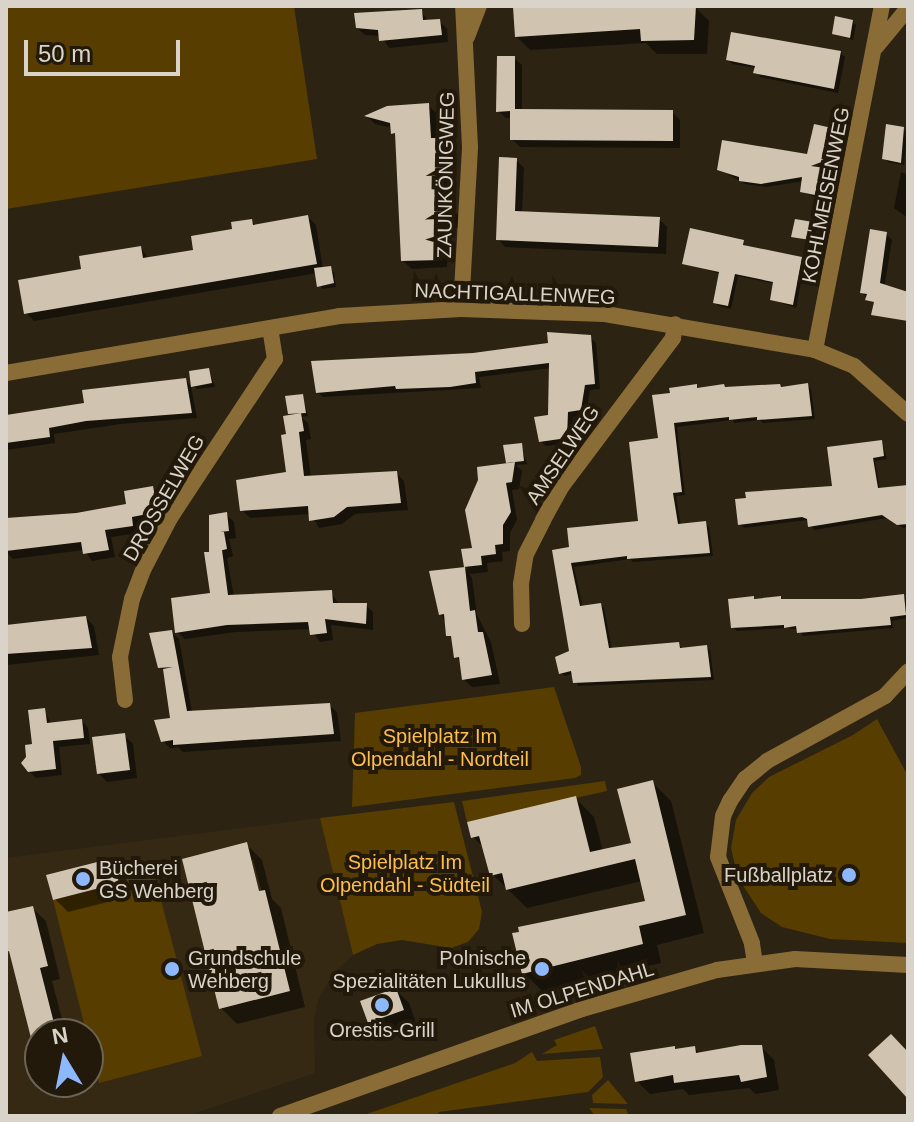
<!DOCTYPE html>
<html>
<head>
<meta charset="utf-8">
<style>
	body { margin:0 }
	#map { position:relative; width:914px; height:1122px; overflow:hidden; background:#2c2313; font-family:Arial,sans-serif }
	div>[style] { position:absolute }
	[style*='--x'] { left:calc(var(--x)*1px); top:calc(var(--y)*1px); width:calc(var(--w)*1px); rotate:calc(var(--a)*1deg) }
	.built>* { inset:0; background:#362913 }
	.green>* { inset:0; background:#583d00 }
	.shadow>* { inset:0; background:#0007 }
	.building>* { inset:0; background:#d0c4b1 }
	.minor>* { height:16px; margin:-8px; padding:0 8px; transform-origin:8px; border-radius:8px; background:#8a6c37 }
	.dots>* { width:22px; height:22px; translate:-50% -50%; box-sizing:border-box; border:4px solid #22190a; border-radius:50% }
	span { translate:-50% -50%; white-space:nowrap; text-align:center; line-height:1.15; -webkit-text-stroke:8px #22190a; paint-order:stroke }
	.street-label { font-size:20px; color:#d9d3c9 }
	.park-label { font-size:20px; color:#fdbf49 }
	.poi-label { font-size:20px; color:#d9d3c9 }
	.left { translate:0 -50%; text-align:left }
	.right { translate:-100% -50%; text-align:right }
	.frame { position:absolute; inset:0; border:8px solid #d9d3c9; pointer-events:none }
	.north { position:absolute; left:24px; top:1018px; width:80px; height:80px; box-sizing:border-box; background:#22190a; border:2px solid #6b6356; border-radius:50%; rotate:350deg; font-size:22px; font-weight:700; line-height:32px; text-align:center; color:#d9d3c9 }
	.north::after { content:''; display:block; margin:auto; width:28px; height:36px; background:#8eb8fd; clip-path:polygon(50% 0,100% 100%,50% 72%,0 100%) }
	.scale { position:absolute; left:24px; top:40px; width:156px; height:36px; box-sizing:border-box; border:4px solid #d9d3c9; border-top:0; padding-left:10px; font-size:24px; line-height:28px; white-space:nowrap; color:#d9d3c9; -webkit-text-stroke:6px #22190a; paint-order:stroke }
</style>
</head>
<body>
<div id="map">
	<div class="built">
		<div style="clip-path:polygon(evenodd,320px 818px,353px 955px,332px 975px,318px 1000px,314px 1020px,315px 1073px,186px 1116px,6px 1116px,6px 858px,320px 818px,40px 1034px,88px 1034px,88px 1082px,40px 1082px,40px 1034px)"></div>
	</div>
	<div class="green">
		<div style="clip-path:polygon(6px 6px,294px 6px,317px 159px,6px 209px)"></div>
		<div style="clip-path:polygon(554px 687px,581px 767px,581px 775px,575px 778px,352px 807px,355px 713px)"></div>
		<div style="clip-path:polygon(877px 719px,908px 776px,908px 943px,830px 939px,782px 927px,761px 913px,738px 878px,731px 848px,736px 820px,752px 793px,769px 777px,853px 735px)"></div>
		<div style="clip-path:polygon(605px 781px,607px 791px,467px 822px,462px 801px)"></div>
		<div style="clip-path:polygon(454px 802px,482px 912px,479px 929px,468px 942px,451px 948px,402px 940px,377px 944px,353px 955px,320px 818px)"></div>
		<div style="clip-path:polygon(152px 866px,202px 1056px,99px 1083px,53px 900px,119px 883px,117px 875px)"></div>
		<div style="clip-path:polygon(595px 1026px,603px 1049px,542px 1054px,557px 1045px,554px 1040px)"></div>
		<div style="clip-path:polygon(532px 1052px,537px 1061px,600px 1057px,603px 1077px,588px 1092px,439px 1112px,437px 1116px,361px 1116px,515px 1063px)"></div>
		<div style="clip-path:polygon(608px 1080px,628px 1104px,593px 1103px,592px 1095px)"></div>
		<div style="clip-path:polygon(589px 1108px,626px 1109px,629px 1116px,595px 1116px)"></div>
	</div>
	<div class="shadow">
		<div style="clip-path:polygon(554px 6px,695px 7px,709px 21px,707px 54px,657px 54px,646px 43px,530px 50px,516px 36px,515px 9px)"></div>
		<div style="clip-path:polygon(421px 11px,429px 22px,439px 21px,447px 29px,448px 42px,389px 48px,381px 36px,365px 35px,357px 28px)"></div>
		<div style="clip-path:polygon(852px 22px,856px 25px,853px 40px,834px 34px)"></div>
		<div style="clip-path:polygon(840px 52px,845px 57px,838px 93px,760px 77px,756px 68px,732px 64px,728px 59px)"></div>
		<div style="clip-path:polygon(514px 58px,522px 65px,522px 111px,672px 112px,680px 120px,680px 148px,520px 147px,512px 139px,512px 118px,506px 118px,498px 111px)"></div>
		<div style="clip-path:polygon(428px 105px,436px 113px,438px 140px,448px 148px,450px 166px,455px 173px,448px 183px,449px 206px,458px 215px,459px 228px,450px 229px,447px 267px,412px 269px,403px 261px,397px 137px,392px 128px,375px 124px,368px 117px)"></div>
		<div style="clip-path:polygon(831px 129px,835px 133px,818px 198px,802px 192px,804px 181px,766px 187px,745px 184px,719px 169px,808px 156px)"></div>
		<div style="clip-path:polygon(903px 129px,907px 133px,904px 165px,888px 162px,885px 159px)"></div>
		<div style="clip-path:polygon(516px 160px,524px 168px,522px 213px,659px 219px,667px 227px,666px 254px,505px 247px,498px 239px)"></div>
		<div style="clip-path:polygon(901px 172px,908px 175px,908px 218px,894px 208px)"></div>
		<div style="clip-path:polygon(308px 217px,316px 225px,323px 269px,334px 272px,336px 287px,322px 289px,317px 273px,34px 321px,26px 313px,83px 270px,141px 248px,149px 259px,196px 252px,251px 221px,257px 226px)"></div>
		<div style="clip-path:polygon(812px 224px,816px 228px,813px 243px,794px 236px)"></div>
		<div style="clip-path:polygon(886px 234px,892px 240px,882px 301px,868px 299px,862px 292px)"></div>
		<div style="clip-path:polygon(743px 242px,746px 247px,805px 262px,796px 308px,772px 300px,775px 284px,738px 276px,731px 309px,719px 306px,715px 303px,721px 274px,685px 263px)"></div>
		<div style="clip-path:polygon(590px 337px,596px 343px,600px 389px,590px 390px,586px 415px,573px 417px,572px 443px,546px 446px,540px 441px,550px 417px,551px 368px,479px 377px,481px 388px,323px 397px,317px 392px,473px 355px)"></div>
		<div style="clip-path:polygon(209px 370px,215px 387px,197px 389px,193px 386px)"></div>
		<div style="clip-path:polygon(185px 380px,191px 386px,197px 418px,120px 424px,54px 434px,55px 443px,6px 450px,6px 415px,86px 405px)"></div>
		<div style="clip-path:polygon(807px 385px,811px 389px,815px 419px,763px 423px,760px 420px,735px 423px,732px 420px,677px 427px,685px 495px,676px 496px,681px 526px,705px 523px,709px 527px,713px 556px,633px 562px,630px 559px,574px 567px,583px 608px,601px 605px,604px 608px,612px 650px,678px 644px,682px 648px,707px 647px,710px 650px,714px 680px,578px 686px,573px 674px,565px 676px,561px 673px,571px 652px,554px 551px,572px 549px,641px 523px,660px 440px,696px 386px,699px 390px)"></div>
		<div style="clip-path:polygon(303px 396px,308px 416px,301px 417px,308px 423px,311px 439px,306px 440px,311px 478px,396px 473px,404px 481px,408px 510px,355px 514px,342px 524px,319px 528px,311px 514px,250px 518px,242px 510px,288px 474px,288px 435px,293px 417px,290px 413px)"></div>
		<div style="clip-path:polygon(882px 442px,887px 459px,875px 461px,880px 490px,908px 487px,908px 527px,903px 528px,887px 518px,814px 530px,807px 520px,744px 528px,740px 524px,834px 488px)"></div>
		<div style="clip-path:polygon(521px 445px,527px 464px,516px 465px,522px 471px,519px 489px,512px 490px,517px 520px,510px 533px,510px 551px,502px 552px,503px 561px,487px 563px,488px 572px,469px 574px,472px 578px,477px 615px,491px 642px,500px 684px,472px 687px,463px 679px,461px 662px,456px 657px,454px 641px,441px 614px,431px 573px,468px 569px,466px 566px,510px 464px,508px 462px)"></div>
		<div style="clip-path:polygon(153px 488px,160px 496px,164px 519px,138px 524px,140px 533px,111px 537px,115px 557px,92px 561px,84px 550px,13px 559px,6px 552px,6px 521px,128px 506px)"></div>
		<div style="clip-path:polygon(226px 514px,234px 522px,236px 538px,229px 539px,233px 556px,227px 558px,234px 597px,331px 592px,339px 605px,366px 605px,373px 612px,373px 630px,331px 625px,333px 640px,320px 642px,311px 629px,236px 632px,185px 639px,177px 632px,212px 595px,211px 554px)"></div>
		<div style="clip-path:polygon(903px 596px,907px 599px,908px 618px,892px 621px,893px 628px,803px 636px,799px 630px,787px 628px,737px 631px,733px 627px,753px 598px,861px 601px)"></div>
		<div style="clip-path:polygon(86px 618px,94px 626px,99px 655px,6px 665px,6px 626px)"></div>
		<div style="clip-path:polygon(171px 632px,179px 639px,192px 712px,329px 705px,337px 712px,341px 741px,183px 752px,178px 747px,170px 748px,163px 741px,172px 720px,166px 673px,160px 667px)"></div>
		<div style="clip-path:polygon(44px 711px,52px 725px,82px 721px,88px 728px,90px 744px,59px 747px,62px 775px,36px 778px,29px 771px)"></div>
		<div style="clip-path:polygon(124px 735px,133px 744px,137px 778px,107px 782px,98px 773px)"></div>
		<div style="clip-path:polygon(652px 782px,671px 801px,704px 933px,657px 945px,661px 963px,543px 992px,524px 973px,647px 902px,642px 881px,527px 908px,492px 874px,484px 848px,473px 837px,575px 798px,594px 817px,603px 851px,633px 844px)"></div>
		<div style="clip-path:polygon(evenodd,246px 844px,262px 860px,272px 899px,281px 908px,305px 1007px,237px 1024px,221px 1008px,246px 844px,249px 860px,253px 860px,264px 900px,260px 901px,249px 860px)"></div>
		<div style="clip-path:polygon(112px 860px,125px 873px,131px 896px,68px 912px,55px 899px)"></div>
		<div style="clip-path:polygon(32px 908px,46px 921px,60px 979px,52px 981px,66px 1034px,40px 1034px,40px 1044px,32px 1036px,6px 930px,6px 914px)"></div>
		<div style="clip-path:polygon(396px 990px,409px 1003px,416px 1023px,383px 1035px,369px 1022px)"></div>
		<div style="clip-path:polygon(761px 1047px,774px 1060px,779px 1090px,756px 1094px,749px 1088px,689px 1095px,683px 1089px,650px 1094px,637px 1081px,677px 1051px,694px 1048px,701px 1054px)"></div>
	</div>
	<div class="building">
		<div style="clip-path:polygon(696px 6px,694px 40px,641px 41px,640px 29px,515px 37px,513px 7px)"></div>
		<div style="clip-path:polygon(422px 9px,423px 20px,440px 19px,442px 35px,379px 41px,378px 30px,356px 28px,354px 13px)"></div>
		<div style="clip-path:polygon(835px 16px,853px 20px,850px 38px,832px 34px)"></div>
		<div style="clip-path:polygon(731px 32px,841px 51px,834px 89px,753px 73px,755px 66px,726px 60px)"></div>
		<div style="clip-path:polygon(497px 56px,515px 56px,515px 109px,673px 110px,673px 141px,510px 140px,510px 111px,496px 112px)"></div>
		<div style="clip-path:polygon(429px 103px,431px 138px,441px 138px,442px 156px,448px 164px,440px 174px,442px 205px,450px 205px,452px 221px,442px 222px,440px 260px,401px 261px,395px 133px,391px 134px,390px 123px,364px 116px,387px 106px)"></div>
		<div style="clip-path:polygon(814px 124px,832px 128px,815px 195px,800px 192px,802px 177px,761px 184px,739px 181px,739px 177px,717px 170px,722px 140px,807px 154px)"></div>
		<div style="clip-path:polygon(886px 124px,904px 127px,901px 163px,882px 159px)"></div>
		<div style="clip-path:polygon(499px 157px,517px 158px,515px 211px,660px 217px,658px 247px,496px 240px)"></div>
		<div style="clip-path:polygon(308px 215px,317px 264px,24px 314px,18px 280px,81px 269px,79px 256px,141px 246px,143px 258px,193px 250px,191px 236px,232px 229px,231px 222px,252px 219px,253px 225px)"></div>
		<div style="clip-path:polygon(795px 219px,813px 222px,810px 240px,791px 237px)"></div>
		<div style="clip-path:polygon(690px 228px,744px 240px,743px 245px,802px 257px,793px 305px,770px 300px,773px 282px,735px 274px,728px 306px,713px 303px,719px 272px,682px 264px)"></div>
		<div style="clip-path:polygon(870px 229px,887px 232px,880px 283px,908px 292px,908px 321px,871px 315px,874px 302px,865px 300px,867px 294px,860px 293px)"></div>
		<div style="clip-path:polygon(331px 266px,334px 283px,317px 287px,314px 268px)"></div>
		<div style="clip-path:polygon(547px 332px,591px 335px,595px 384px,585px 385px,581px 410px,568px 412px,567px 438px,539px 442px,534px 417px,548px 415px,549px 363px,475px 372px,476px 383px,450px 387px,396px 389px,395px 386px,316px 393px,311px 361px,473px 353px,548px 343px)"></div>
		<div style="clip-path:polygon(209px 368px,212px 383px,191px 387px,189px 371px)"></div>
		<div style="clip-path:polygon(186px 378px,192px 413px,86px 421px,49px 428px,50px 437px,6px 443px,6px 415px,84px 403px,82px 390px)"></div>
		<div style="clip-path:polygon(808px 383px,812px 416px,757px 420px,757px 417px,729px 420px,729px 417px,674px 423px,682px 492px,673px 493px,678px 524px,706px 521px,710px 553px,627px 559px,627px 556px,571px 563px,580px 606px,601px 603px,609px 648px,679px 642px,680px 648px,707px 645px,711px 677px,573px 683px,571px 671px,559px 674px,555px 657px,569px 651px,552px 550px,569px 547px,567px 528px,638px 521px,629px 442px,658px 438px,652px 395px,670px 393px,669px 388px,697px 384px,697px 388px,724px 384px,725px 387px,780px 384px,781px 387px)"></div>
		<div style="clip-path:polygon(303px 394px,306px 413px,288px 414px,285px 396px)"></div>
		<div style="clip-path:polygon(301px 413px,304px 431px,299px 432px,304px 476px,397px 471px,401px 503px,347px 507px,334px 517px,309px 521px,308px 506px,240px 511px,236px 480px,286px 472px,281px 435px,286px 434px,283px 416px)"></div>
		<div style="clip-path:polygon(882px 440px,884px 456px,873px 458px,878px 488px,908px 485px,908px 524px,897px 525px,882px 515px,808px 527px,807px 519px,802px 517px,738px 525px,735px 499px,746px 498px,745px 492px,832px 486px,827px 447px)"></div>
		<div style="clip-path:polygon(522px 443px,524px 461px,506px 463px,503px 445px)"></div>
		<div style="clip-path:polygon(515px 462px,512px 482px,506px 483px,511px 512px,503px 525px,503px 544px,495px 545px,496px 554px,481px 556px,482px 565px,464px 567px,461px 549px,472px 548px,465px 510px,478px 480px,477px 467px)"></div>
		<div style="clip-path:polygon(153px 486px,158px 512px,132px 517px,133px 526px,105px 530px,109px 550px,83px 554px,81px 542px,6px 551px,6px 518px,76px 513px,126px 504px,124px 491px)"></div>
		<div style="clip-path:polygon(227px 512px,229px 531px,220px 532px,224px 532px,227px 549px,219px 551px,222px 550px,228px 595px,332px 590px,333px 603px,367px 603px,366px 624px,325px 619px,327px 633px,310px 635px,308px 622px,227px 625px,175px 633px,171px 598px,210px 593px,204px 552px,209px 552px,209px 515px)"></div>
		<div style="clip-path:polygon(465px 567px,470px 611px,475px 610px,478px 632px,483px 632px,492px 675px,462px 680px,459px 657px,454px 658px,451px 636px,446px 636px,444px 614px,439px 615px,429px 571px)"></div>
		<div style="clip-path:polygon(904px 594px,906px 615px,890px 617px,891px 625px,797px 633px,796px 626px,784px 628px,784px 625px,731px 628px,728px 599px,754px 596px,754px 599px,781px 596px,781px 599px,861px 599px)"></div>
		<div style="clip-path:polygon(86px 616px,92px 648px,6px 654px,6px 625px)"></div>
		<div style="clip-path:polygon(172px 630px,187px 711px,330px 703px,334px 734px,173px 745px,173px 740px,161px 742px,154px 720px,170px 718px,163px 669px,173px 667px,158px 668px,149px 633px)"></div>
		<div style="clip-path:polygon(45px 708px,47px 723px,82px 719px,84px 738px,53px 741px,56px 769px,28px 772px,21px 763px,26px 757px,25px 745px,32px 744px,28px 710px)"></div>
		<div style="clip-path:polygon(125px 733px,130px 770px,97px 774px,92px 737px)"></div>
		<div style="clip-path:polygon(653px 780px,686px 915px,639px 926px,643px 944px,522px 974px,512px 933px,519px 932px,518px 927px,645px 901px,635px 859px,506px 890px,502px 873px,490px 876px,479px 836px,471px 838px,467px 822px,576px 796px,590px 852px,631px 843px,617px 789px)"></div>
		<div style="clip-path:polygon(247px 842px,259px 891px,265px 890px,290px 991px,219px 1009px,182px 859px)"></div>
		<div style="clip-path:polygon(113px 858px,119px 883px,53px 900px,46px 875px)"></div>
		<div style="clip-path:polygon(33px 906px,48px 966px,40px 968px,56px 1031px,31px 1038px,9px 951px,6px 952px,6px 912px)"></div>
		<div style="clip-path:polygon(396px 988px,404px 1010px,368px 1023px,360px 1001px)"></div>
		<div style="clip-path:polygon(891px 1034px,908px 1052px,908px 1099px,868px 1055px)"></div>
		<div style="clip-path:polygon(741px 1045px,762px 1045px,767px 1077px,741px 1082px,739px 1075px,674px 1083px,673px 1075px,635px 1082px,630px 1053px,675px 1046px,675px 1049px,695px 1046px,696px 1053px)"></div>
	</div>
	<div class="minor">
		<div style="--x:467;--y:37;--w:33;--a:-69"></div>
		<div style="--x:876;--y:47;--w:50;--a:-50.6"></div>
		<div style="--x:461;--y:309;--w:162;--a:-86.8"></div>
		<div style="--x:470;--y:147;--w:141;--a:-92.8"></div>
		<div style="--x:815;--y:350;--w:350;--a:-79"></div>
		<div style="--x:6;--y:373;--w:338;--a:-9.7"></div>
		<div style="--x:339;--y:316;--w:122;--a:-3.3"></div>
		<div style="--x:461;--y:309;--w:144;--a:2"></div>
		<div style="--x:605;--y:314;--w:213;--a:9.7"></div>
		<div style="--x:815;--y:350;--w:42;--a:22.3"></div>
		<div style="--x:854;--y:366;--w:72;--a:41.6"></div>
		<div style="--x:522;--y:624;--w:40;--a:-91.4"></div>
		<div style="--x:521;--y:584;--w:30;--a:-81"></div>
		<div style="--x:526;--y:554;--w:38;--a:-63"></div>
		<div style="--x:543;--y:520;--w:39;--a:-61"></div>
		<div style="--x:562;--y:486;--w:185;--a:-53.1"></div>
		<div style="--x:673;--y:338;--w:14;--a:-82"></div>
		<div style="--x:125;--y:700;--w:43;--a:-96.6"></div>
		<div style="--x:120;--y:657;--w:59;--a:-78.3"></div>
		<div style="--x:132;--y:599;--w:33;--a:-69"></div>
		<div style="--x:144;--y:568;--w:56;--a:-62.5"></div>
		<div style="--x:170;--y:518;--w:191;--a:-56.6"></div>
		<div style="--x:275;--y:359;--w:31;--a:-99"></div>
		<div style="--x:755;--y:963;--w:20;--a:-99"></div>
		<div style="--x:752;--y:943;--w:92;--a:-111.6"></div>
		<div style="--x:718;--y:857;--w:41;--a:-83"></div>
		<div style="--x:723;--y:816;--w:17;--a:-65"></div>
		<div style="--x:730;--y:801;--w:27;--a:-56"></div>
		<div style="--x:745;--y:779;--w:28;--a:-39"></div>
		<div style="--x:767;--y:761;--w:135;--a:-28.8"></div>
		<div style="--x:885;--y:696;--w:34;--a:-47"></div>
		<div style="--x:280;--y:1116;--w:320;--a:-19.5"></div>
		<div style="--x:582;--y:1009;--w:141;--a:-16.1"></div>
		<div style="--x:717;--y:970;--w:79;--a:-8"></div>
		<div style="--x:795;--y:959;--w:113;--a:3"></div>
	</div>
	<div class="dots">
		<div style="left:849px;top:875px;background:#8eb8fd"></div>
		<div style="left:83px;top:879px;background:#8eb8fd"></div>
		<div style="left:172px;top:969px;background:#8eb8fd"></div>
		<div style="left:542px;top:969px;background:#8eb8fd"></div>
		<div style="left:382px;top:1005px;background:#8eb8fd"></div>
	</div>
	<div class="street-label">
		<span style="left:446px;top:175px;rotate:-89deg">ZAUNKÖNIGWEG</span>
		<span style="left:826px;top:195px;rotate:-79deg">KOHLMEISENWEG</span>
		<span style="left:515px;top:294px;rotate:2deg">NACHTIGALLENWEG</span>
		<span style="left:563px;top:455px;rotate:-56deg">AMSELWEG</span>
		<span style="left:164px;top:498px;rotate:-60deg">DROSSELWEG</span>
		<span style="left:582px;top:990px;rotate:-17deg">IM OLPENDAHL</span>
	</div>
	<div class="park-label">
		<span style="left:440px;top:748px">Spielplatz Im<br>Olpendahl - Nordteil</span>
		<span style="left:405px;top:874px">Spielplatz Im<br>Olpendahl - Südteil</span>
	</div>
	<div class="poi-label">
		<span class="left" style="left:99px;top:880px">Bücherei<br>GS Wehberg</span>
		<span class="right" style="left:833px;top:875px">Fußballplatz</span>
		<span class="left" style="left:188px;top:970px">Grundschule<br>Wehberg</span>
		<span class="right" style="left:526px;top:970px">Polnische<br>Spezialitäten Lukullus</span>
		<span style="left:382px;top:1030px">Orestis-Grill</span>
	</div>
	<div class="frame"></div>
	<div class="north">N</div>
	<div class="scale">50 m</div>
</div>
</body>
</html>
